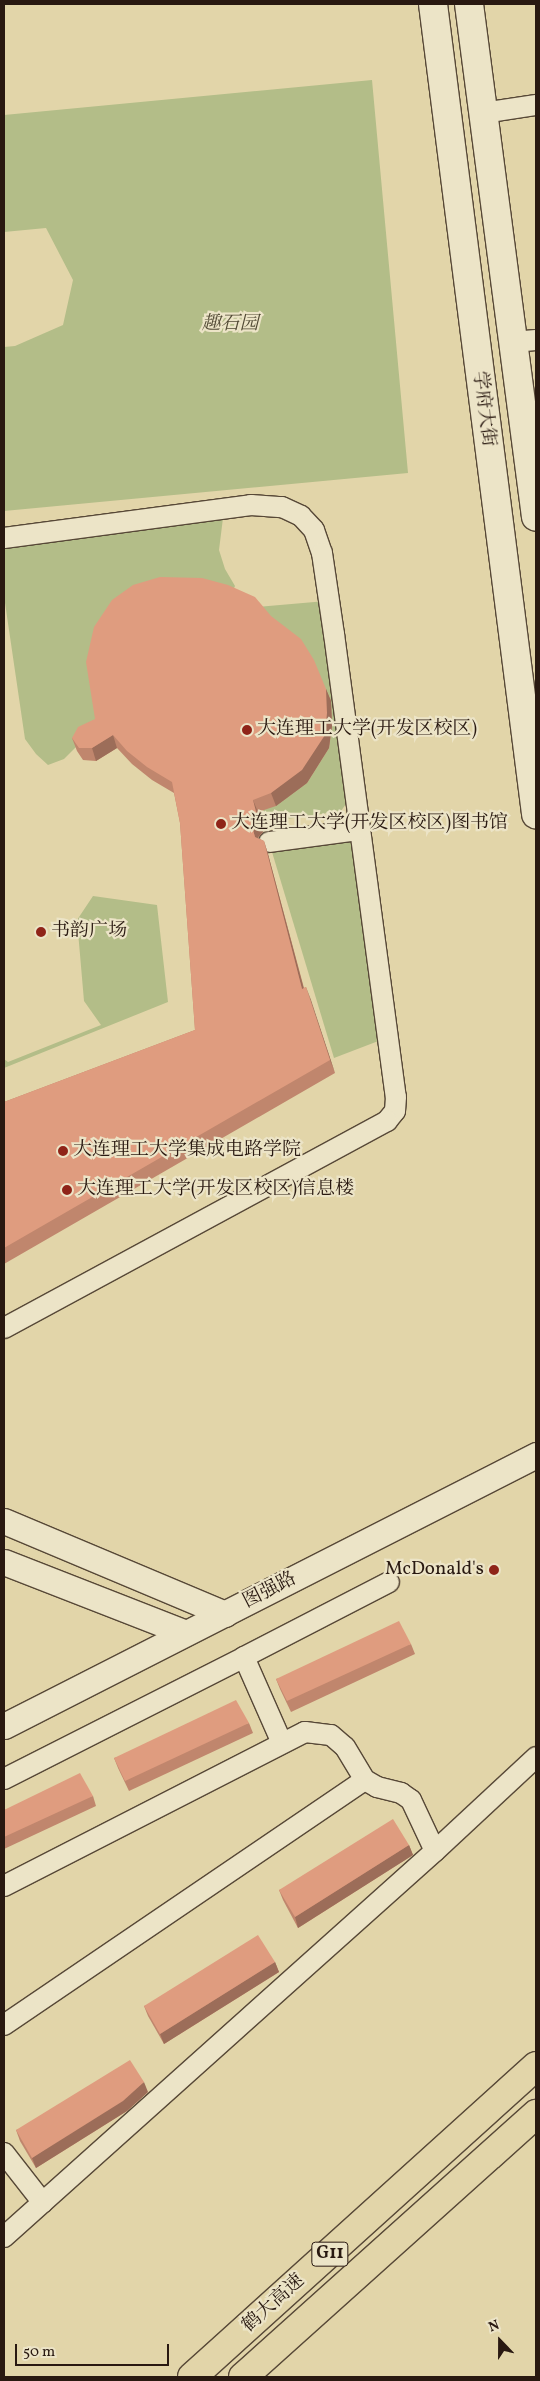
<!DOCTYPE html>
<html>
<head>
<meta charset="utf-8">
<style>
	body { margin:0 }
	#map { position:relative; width:540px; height:2381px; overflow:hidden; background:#e2d5a9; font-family:Vollkorn,"Noto Serif SC",serif }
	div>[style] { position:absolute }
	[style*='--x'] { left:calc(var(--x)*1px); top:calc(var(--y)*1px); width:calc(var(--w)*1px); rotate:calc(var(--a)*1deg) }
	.green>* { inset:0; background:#b3bd88 }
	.roads { filter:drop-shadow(1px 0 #574837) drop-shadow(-1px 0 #574837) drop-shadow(0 1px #574837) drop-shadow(0 -1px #574837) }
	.minor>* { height:20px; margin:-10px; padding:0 10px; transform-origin:10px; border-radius:10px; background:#ece4c7 }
	.tertiary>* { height:25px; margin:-12.5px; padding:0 12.5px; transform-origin:12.5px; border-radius:12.5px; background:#ece4c7 }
	.secondary>* { height:28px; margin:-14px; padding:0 14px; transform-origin:14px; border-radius:14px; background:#ece4c7 }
	.motorway>* { height:28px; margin:-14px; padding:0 14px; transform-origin:14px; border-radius:14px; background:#e2d5a9 }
	.wall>* { inset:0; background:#c0866d }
	.shaded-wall>* { inset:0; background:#9c6d59 }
	.building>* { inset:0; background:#df9c7f }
	.dots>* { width:14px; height:14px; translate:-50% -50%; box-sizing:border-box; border:2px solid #ece4c7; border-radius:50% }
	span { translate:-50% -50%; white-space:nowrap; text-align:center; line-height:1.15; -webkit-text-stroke:4.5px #ece4c7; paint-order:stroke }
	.shield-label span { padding:1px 4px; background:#ece4c7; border:1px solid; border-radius:4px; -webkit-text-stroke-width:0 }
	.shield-label { font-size:18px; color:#291911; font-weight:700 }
	.park-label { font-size:19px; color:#524a35; font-style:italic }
	.street-label { font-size:19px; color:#291911 }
	.poi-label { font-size:19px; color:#291911 }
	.left { translate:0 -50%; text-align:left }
	.right { translate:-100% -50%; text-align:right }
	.frame { position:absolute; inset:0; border:5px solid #291911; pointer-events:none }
	.north { position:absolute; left:475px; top:2316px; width:50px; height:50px; -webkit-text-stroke:4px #ece4c7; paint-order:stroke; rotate:338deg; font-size:14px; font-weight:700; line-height:20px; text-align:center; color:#291911 }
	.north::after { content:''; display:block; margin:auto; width:18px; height:22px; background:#291911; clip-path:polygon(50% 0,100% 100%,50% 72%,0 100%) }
	.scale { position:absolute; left:15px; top:2344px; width:154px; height:22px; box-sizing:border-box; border:2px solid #291911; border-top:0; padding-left:6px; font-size:15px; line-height:18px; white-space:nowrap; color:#291911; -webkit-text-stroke:4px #ece4c7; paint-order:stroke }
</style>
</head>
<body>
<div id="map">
	<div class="green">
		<div style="clip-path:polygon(372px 80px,408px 473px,4px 511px,4px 347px,15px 346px,63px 325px,73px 280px,46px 228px,4px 232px,4px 115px)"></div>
		<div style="clip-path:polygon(223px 518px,219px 550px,225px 569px,235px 586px,231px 595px,257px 607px,326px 601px,348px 801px,341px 811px,266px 822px,263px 809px,307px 783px,329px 748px,332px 726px,100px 732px,83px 740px,64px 759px,48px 765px,36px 754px,25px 739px,4px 596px,4px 540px)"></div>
		<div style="clip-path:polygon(347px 836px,355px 841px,381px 1040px,334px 1058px,269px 842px)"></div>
		<div style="clip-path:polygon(93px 896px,157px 905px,168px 1002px,4px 1068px,4px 1059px,8px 1062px,101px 1025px,84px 1001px,77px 920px)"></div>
	</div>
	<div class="roads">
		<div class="minor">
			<div style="--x:483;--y:113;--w:54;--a:-8.6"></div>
			<div style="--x:513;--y:342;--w:23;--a:-5"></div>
			<div style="--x:4;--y:538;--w:249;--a:-7.6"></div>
			<div style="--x:251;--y:505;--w:31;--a:4"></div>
			<div style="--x:282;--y:507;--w:21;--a:25"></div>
			<div style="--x:301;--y:516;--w:19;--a:47"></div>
			<div style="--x:314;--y:530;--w:24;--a:71"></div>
			<div style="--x:322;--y:553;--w:82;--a:81.6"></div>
			<div style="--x:334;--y:634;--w:467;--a:82.4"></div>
			<div style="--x:396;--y:1097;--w:14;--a:94"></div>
			<div style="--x:395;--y:1111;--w:13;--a:129"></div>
			<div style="--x:387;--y:1121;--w:435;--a:151.6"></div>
			<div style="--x:269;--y:842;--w:91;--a:-7.6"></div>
			<div style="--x:244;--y:1657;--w:163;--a:-27.3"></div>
			<div style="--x:4;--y:1779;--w:269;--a:-26.9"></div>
			<div style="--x:244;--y:1657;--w:94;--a:66.2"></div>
			<div style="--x:4;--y:1886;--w:338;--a:-27.1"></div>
			<div style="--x:305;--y:1732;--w:26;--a:7"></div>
			<div style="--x:331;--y:1735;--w:18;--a:41"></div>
			<div style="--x:345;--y:1747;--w:39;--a:59"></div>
			<div style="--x:365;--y:1780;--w:14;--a:30"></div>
			<div style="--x:377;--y:1787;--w:25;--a:14"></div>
			<div style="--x:401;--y:1793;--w:12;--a:35"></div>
			<div style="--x:411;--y:1800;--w:56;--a:64.8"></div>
			<div style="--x:4;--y:2025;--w:436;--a:-34.2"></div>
			<div style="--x:4;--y:2153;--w:63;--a:52"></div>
			<div style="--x:4;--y:2237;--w:579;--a:-41.85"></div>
			<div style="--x:435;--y:1851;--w:138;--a:-42.9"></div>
		</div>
		<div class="tertiary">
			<div style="--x:4;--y:1521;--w:240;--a:22.8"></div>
			<div style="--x:4;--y:1562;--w:195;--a:21.3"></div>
			<div style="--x:4;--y:1726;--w:597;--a:-26.99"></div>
		</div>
		<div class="secondary">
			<div style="--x:433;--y:4;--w:817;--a:82.75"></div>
			<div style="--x:469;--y:4;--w:517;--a:82.56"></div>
		</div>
		<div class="motorway">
			<div style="--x:192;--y:2377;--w:464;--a:-42.1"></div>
			<div style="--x:243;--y:2377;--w:394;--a:-41.9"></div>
		</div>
	</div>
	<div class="wall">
		<div style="clip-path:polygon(326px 689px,331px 701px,332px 726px,329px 748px,307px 783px,276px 806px,258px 812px,263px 832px,258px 838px,264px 841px,268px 854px,304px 988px,306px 987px,335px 1073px,4px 1264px,4px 1102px,195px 1030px,180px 823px,174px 793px,152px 780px,132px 764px,117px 748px,96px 761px,83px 760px,77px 751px,72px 738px)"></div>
		<div style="clip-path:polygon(411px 1644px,415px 1654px,291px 1712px,280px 1689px,276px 1679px)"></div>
		<div style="clip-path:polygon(249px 1723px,253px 1733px,129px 1791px,118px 1768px,114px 1758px)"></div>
		<div style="clip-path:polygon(93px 1796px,96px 1806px,4px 1849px,4px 1810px)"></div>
		<div style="clip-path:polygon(409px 1845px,413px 1855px,298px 1928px,283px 1900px,279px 1890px)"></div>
		<div style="clip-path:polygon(275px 1962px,279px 1972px,164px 2044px,148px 2016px,144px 2006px)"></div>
		<div style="clip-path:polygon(148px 2092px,127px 2111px,36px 2168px,20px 2141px,16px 2130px)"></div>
	</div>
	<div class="shaded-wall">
		<div style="clip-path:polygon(326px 689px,331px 701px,332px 726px,329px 748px,307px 783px,276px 806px,271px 793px)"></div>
		<div style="clip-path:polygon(113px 735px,117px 748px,96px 761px,92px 748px)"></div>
		<div style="clip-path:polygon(253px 800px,258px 812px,263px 832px,258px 837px,257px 843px,253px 830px,254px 824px)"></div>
		<div style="clip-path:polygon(264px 841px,268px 854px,307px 1001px,302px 989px)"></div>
		<div style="clip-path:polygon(306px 987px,311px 1000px,335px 1073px,330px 1060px)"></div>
		<div style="clip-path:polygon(409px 1845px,413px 1855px,298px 1928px,295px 1917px)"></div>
		<div style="clip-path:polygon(275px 1962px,279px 1972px,164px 2044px,160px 2034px)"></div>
		<div style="clip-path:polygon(144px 2082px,148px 2092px,127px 2111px,36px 2168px,32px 2158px)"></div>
	</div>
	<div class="building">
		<div style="clip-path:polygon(160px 577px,202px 578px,228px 585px,255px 597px,271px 616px,301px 639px,314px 660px,326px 689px,327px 713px,325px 735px,302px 770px,271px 793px,253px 800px,258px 819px,254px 824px,253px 830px,255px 837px,264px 841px,302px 989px,306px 987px,330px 1060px,4px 1248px,4px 1102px,195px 1030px,180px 823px,172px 782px,147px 767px,127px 751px,113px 735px,92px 748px,79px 748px,72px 738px,78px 727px,95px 719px,86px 662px,94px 627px,112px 600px,133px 585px)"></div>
		<div style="clip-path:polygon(399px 1621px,411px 1644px,287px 1701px,276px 1679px)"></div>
		<div style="clip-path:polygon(236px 1700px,249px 1723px,125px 1781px,114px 1758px)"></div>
		<div style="clip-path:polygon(80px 1773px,93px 1796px,4px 1837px,4px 1810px)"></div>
		<div style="clip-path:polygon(393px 1819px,409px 1845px,295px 1917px,279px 1890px)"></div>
		<div style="clip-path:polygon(258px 1935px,275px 1962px,160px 2034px,144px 2006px)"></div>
		<div style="clip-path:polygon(130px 2060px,144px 2082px,123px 2101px,32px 2158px,16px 2130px)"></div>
	</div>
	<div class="dots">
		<div style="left:247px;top:730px;background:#8f2418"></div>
		<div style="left:221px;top:824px;background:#8f2418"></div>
		<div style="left:41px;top:932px;background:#8f2418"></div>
		<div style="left:63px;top:1151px;background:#8f2418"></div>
		<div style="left:67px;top:1190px;background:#8f2418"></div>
		<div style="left:494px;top:1570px;background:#8f2418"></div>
	</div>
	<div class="shield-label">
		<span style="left:330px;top:2254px">G11</span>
	</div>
	<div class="park-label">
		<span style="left:230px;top:325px">趣石园</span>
	</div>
	<div class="street-label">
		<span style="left:483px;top:409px;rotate:83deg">学府大街</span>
		<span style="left:270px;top:1591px;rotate:-27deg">图强路</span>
		<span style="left:274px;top:2304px;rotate:-42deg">鹤大高速</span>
	</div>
	<div class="poi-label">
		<span class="left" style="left:257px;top:730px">大连理工大学(开发区校区)</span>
		<span class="left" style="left:231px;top:824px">大连理工大学(开发区校区)图书馆</span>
		<span class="left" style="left:51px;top:932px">书韵广场</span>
		<span class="left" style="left:73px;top:1151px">大连理工大学集成电路学院</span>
		<span class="left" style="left:77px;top:1190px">大连理工大学(开发区校区)信息楼</span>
		<span class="right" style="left:484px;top:1570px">McDonald's</span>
	</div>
	<div class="frame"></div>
	<div class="north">N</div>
	<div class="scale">50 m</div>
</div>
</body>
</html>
